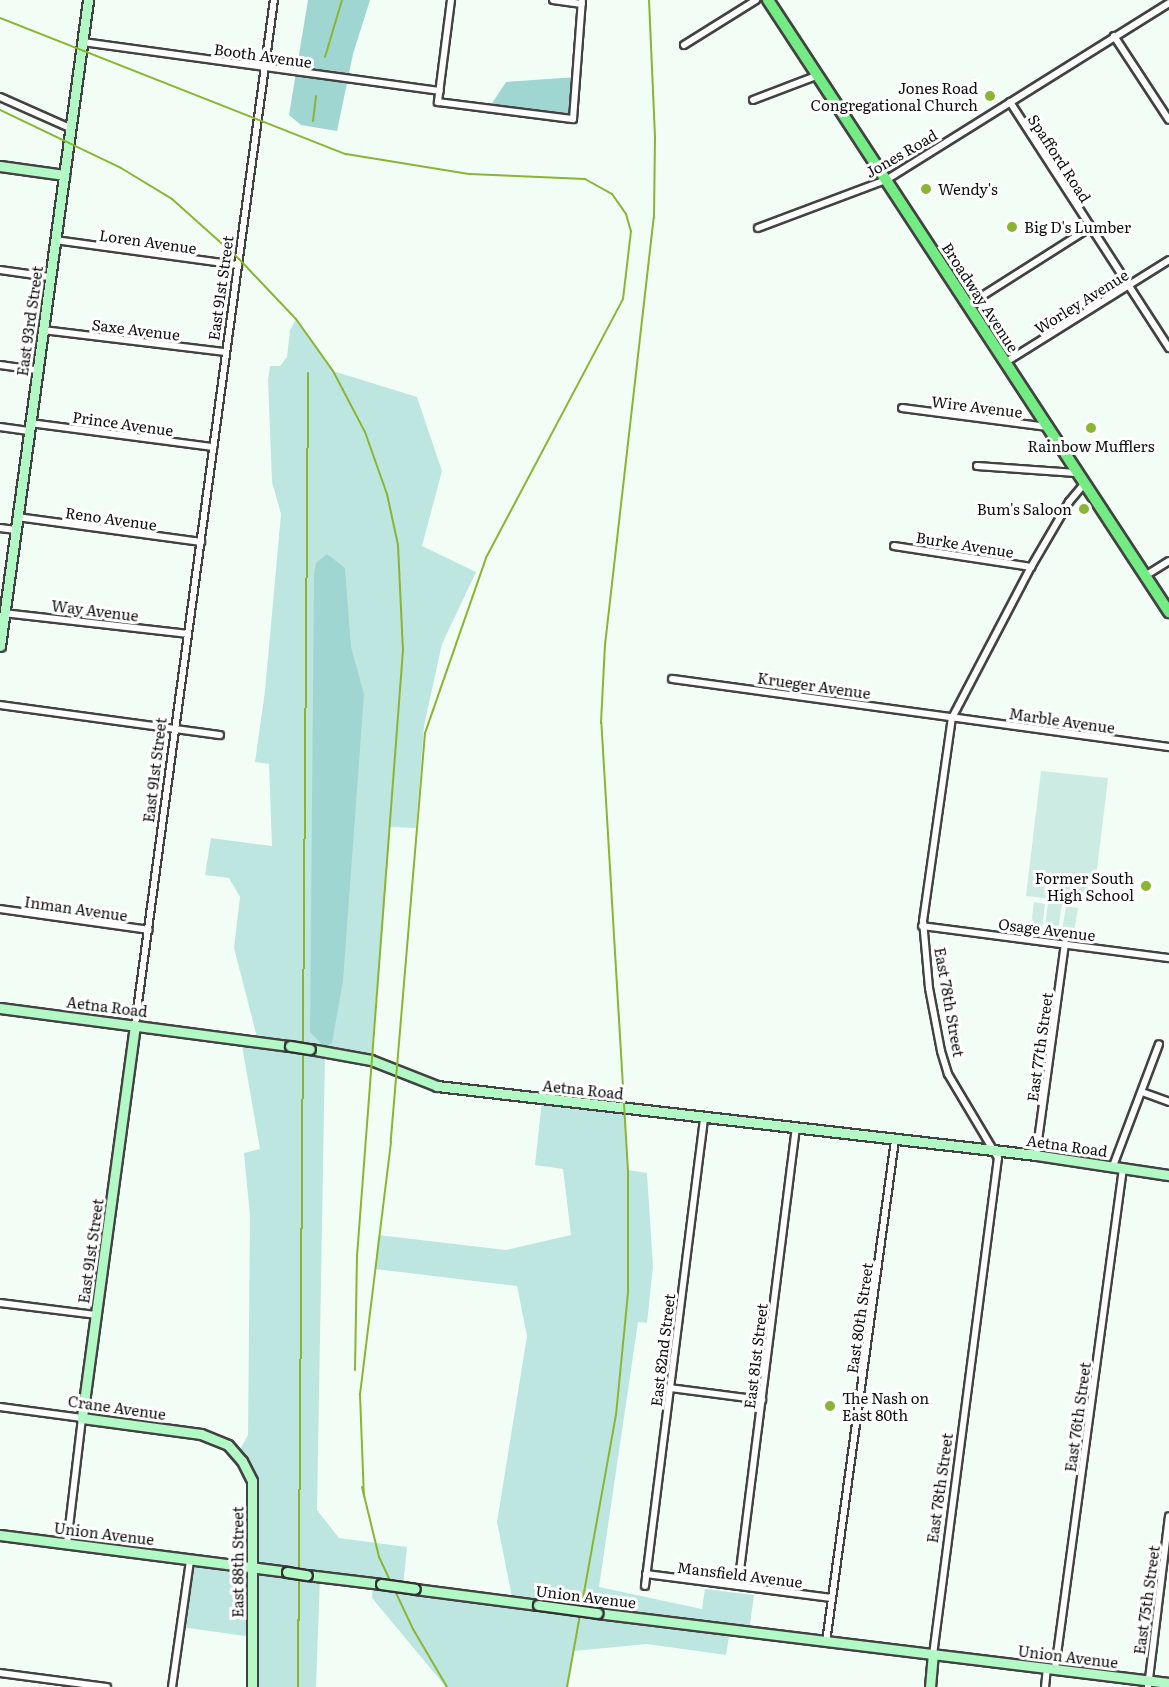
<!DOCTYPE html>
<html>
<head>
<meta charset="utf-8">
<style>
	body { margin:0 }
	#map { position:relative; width:1169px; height:1687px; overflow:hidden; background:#f2fef5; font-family:Literata,serif }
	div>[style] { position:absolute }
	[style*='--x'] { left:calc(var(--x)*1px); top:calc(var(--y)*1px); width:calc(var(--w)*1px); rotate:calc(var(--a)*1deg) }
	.green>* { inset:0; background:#bee6e1 }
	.forest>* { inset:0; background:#9fd6d2 }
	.pitch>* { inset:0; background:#ccebe3 }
	.roads { filter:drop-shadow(2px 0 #424242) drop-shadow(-2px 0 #424242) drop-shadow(0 2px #424242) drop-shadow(0 -2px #424242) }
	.street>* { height:6px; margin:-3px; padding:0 3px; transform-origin:3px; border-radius:3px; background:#fff }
	.secondary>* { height:9px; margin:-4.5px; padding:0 4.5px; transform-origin:4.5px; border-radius:4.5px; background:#b3f9c5 }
	.primary>* { height:10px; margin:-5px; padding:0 5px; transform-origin:5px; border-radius:5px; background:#73ed83 }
	.rail>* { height:2px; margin:-1px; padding:0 1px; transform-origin:1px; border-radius:1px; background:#8ab532 }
	.bridges { filter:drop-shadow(2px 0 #313131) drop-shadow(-2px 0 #313131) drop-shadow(0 2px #313131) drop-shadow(0 -2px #313131) }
	.secondary-bridge>* { height:9px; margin:-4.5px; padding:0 4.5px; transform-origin:4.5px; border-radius:4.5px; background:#b3f9c5 }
	.dots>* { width:16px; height:16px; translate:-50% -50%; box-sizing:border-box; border:3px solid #fff; border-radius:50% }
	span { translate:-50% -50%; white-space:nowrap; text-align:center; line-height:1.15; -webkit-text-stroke:6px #fff; paint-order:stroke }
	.street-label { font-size:15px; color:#0f0f0f }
	.poi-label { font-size:15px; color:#0f0f0f }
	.right { translate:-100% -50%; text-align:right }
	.left { translate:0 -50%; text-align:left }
</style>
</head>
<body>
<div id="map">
	<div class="green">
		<div style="clip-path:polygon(296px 319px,333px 371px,417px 397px,442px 471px,422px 546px,476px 572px,442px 644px,424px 726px,416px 828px,390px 827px,371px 1060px,325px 1052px,317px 1510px,339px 1538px,407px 1547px,403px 1587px,513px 1602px,497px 1522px,527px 1336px,517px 1286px,375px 1269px,378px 1235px,506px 1250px,571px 1235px,563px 1169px,535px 1165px,542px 1100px,624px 1109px,628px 1170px,647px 1173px,653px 1267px,647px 1323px,638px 1322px,599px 1587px,702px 1609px,705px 1589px,754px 1595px,749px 1632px,730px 1630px,726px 1655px,647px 1644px,574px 1651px,567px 1687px,446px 1687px,372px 1598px,373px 1584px,320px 1577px,316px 1687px,252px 1687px,252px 1637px,181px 1627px,190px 1560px,253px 1569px,252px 1481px,237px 1455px,248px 1435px,250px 1216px,244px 1153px,260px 1149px,241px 1040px,258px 1041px,234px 948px,240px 897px,229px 878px,205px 875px,211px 838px,272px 846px,269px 764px,255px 762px,265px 691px,281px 514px,272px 482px,268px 380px,270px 366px,280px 366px,287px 357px,290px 330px)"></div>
	</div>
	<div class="forest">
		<div style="clip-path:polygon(308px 0,370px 0,353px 54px,337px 131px,301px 125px,289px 115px)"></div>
		<div style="clip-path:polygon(576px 77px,573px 119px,489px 108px,506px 82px)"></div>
		<div style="clip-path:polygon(327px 554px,345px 568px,351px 647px,364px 694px,343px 981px,332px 1043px,325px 1047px,310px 1032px,314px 574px,316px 563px)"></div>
	</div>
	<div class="pitch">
		<div style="clip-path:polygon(1041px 771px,1108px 778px,1093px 903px,1026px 896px)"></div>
		<div style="clip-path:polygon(1034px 902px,1045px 904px,1042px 928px,1031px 926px)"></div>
		<div style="clip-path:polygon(1048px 902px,1062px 904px,1058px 930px,1045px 928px)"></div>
		<div style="clip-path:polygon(1066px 906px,1078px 908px,1074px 932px,1062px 931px)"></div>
	</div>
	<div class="roads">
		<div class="street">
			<div style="--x:451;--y:0;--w:103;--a:97.3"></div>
			<div style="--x:438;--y:102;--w:136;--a:7.2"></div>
			<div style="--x:573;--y:119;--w:119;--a:-85.7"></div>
			<div style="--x:553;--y:0;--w:29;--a:8"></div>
			<div style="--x:1114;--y:36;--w:100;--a:56.8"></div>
			<div style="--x:82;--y:42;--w:361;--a:7.8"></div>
			<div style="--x:684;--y:45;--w:85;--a:-32"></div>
			<div style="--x:0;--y:97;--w:77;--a:23.9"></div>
			<div style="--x:753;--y:100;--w:67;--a:-20.9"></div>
			<div style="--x:1010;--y:102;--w:293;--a:57.1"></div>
			<div style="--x:758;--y:228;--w:137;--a:-20.6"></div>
			<div style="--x:886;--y:180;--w:334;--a:-32"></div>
			<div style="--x:55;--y:240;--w:185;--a:7.8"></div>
			<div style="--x:0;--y:270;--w:50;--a:8"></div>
			<div style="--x:968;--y:305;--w:146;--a:-32.4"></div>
			<div style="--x:43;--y:330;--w:184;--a:6.9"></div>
			<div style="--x:1006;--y:362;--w:192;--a:-32"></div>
			<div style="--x:0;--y:365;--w:37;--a:8"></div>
			<div style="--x:902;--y:408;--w:147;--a:7.4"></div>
			<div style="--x:30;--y:423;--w:185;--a:7.5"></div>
			<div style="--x:0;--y:427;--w:29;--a:8"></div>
			<div style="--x:977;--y:466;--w:99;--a:4"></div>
			<div style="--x:17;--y:517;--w:186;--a:7.7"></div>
			<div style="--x:0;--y:528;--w:16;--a:7"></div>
			<div style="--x:894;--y:546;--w:139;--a:8.7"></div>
			<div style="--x:1145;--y:576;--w:28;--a:-32"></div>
			<div style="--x:4;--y:613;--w:185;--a:6.5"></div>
			<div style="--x:672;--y:679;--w:502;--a:7.79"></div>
			<div style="--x:0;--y:705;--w:222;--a:7.8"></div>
			<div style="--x:0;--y:909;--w:150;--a:8"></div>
			<div style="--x:922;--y:926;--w:249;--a:7.4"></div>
			<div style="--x:135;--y:1025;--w:1034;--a:-82.28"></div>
			<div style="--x:1142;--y:1092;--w:29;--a:20"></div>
			<div style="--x:1036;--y:1155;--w:214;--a:-82.2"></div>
			<div style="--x:1113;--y:1166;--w:130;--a:-69.3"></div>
			<div style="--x:0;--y:1303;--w:98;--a:7.1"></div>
			<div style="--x:670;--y:1388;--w:93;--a:7.4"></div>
			<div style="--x:0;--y:1407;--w:83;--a:7.6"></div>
			<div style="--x:82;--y:1418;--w:126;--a:96.8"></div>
			<div style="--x:646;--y:1574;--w:187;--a:7.4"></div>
			<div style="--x:645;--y:1586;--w:472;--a:-82.8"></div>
			<div style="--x:738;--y:1586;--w:461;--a:-82.8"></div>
			<div style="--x:826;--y:1642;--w:507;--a:-82.17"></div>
			<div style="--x:933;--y:1655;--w:501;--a:-82.55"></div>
			<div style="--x:998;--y:1158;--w:98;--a:-120.8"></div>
			<div style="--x:948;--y:1074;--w:24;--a:-107"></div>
			<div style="--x:941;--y:1051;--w:64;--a:-100.8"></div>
			<div style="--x:929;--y:988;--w:67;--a:-95.1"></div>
			<div style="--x:923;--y:921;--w:205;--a:-81.9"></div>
			<div style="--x:952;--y:718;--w:170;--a:-62.4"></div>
			<div style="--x:1031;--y:567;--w:75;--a:-59.7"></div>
			<div style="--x:1069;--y:502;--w:23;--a:-50"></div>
			<div style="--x:1055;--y:1669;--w:506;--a:-82.27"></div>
			<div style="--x:0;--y:1673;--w:108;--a:7.5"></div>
			<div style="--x:172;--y:1687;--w:128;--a:-81.9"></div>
			<div style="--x:1045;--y:1687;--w:19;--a:-84"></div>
			<div style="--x:1148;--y:1687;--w:172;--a:-83"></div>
		</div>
		<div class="secondary">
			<div style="--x:0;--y:166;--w:65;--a:8"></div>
			<div style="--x:0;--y:646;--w:652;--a:-82.24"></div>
			<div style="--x:0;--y:1008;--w:292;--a:7.5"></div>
			<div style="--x:135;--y:1025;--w:397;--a:97.7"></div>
			<div style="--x:82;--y:1418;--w:120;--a:7.7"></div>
			<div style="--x:201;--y:1434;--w:29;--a:22"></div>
			<div style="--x:228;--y:1445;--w:21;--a:49"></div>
			<div style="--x:242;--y:1461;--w:22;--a:63"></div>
			<div style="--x:252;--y:1481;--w:206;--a:90"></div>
			<div style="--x:310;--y:1049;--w:62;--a:10.2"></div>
			<div style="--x:371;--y:1060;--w:71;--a:21.5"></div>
			<div style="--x:437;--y:1086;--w:603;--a:6.57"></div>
			<div style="--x:1036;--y:1155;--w:134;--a:8.6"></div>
			<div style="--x:0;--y:1535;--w:289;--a:7.3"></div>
			<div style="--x:307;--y:1575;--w:75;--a:6.9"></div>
			<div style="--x:415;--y:1589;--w:124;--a:7.4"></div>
			<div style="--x:597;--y:1613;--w:576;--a:6.98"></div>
			<div style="--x:930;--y:1687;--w:32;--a:-85"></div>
		</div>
		<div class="primary">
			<div style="--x:768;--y:0;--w:732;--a:56.77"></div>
		</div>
	</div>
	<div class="rail">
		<div style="--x:0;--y:18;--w:372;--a:21.5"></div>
		<div style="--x:346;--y:154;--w:126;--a:9.2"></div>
		<div style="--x:470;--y:174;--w:115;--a:2.5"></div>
		<div style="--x:585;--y:179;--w:31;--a:29"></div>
		<div style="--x:612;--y:194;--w:24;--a:55"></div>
		<div style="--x:626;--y:214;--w:18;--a:74"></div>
		<div style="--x:631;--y:231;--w:68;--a:96.7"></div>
		<div style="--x:623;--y:299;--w:293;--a:117.9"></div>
		<div style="--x:486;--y:558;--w:185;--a:109.2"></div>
		<div style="--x:425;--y:733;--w:410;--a:94.8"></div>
		<div style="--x:391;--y:1142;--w:254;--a:97"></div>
		<div style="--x:360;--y:1394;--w:102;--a:87.8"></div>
		<div style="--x:325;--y:57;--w:59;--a:-73.4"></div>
		<div style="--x:0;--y:110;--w:134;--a:25.6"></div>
		<div style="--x:121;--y:168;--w:60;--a:31.3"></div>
		<div style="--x:172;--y:199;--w:90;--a:41.8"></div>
		<div style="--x:239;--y:259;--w:83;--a:46.5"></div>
		<div style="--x:296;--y:319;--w:64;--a:54.6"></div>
		<div style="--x:333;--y:371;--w:69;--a:62.3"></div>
		<div style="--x:365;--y:432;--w:66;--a:70.5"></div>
		<div style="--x:387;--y:494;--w:52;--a:77.8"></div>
		<div style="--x:398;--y:545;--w:105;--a:87.3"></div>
		<div style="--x:403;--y:650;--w:608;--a:94.34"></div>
		<div style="--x:357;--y:1256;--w:114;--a:91"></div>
		<div style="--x:313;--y:121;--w:25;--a:-83"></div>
		<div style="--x:362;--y:1487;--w:72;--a:76.3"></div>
		<div style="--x:379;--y:1557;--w:80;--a:64.7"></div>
		<div style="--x:413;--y:1629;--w:67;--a:59.6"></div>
		<div style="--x:298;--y:1687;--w:1314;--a:-89.56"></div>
		<div style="--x:567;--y:1687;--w:276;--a:-79.8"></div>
		<div style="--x:616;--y:1415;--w:123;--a:-84.4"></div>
		<div style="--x:628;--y:1293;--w:122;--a:-90"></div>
		<div style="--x:628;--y:1171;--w:449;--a:-93.4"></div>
		<div style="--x:601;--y:723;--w:78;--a:-87.1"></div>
		<div style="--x:605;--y:645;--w:430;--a:-83.5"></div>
		<div style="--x:654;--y:218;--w:81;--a:-89.3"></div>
		<div style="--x:655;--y:137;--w:137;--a:-92.5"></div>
	</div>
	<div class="bridges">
		<div class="secondary-bridge">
			<div style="--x:290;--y:1046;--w:20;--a:9"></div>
			<div style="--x:287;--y:1572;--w:20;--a:9"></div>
			<div style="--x:381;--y:1584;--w:34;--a:8"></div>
			<div style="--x:538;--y:1605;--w:60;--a:7.7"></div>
		</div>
	</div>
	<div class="dots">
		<div style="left:990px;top:96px;background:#8ab532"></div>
		<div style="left:926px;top:189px;background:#8ab532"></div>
		<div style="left:1012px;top:227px;background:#8ab532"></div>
		<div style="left:1091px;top:428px;background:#8ab532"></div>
		<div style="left:1084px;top:509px;background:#8ab532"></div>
		<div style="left:1146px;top:886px;background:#8ab532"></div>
		<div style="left:830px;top:1406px;background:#8ab532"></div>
	</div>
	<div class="street-label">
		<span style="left:263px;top:55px;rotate:8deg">Booth Avenue</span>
		<span style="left:901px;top:153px;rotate:-30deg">Jones Road</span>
		<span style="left:1060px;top:158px;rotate:57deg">Spafford Road</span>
		<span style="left:148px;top:241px;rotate:8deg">Loren Avenue</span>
		<span style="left:220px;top:288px;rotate:-82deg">East 91st Street</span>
		<span style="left:981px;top:297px;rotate:57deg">Broadway Avenue</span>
		<span style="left:1081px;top:301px;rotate:-32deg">Worley Avenue</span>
		<span style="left:29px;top:321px;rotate:-82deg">East 93rd Street</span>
		<span style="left:136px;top:329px;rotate:7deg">Saxe Avenue</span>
		<span style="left:977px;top:406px;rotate:7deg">Wire Avenue</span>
		<span style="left:123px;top:423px;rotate:8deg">Prince Avenue</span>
		<span style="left:111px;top:518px;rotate:8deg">Reno Avenue</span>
		<span style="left:965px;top:544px;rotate:9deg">Burke Avenue</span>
		<span style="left:95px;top:610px;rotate:7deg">Way Avenue</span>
		<span style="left:814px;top:685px;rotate:8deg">Krueger Avenue</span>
		<span style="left:1062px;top:720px;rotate:8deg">Marble Avenue</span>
		<span style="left:154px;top:770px;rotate:-83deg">East 91st Street</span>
		<span style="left:76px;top:908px;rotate:8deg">Inman Avenue</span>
		<span style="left:1047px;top:929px;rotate:7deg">Osage Avenue</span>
		<span style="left:950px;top:1002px;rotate:80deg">East 78th Street</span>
		<span style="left:107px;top:1006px;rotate:7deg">Aetna Road</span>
		<span style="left:1039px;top:1047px;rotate:-82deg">East 77th Street</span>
		<span style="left:583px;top:1089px;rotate:6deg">Aetna Road</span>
		<span style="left:1067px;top:1145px;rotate:8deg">Aetna Road</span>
		<span style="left:90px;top:1251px;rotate:-82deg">East 91st Street</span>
		<span style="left:859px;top:1318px;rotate:-82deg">East 80th Street</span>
		<span style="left:662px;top:1350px;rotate:-83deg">East 82nd Street</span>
		<span style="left:755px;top:1356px;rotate:-83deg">East 81st Street</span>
		<span style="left:117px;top:1407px;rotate:8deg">Crane Avenue</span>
		<span style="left:1077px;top:1417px;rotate:-82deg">East 76th Street</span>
		<span style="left:939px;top:1488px;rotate:-82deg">East 78th Street</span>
		<span style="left:104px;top:1533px;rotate:7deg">Union Avenue</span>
		<span style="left:237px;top:1562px;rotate:-90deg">East 88th Street</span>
		<span style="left:740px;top:1574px;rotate:7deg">Mansfield Avenue</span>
		<span style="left:586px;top:1596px;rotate:7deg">Union Avenue</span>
		<span style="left:1146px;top:1600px;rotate:-82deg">East 75th Street</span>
		<span style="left:1068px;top:1656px;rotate:7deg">Union Avenue</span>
	</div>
	<div class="poi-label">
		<span class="right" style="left:978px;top:96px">Jones Road<br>Congregational Church</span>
		<span class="left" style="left:938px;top:189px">Wendy's</span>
		<span class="left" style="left:1024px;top:227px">Big D's Lumber</span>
		<span style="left:1091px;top:446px">Rainbow Mufflers</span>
		<span class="right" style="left:1072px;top:509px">Bum's Saloon</span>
		<span class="right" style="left:1134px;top:886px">Former South<br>High School</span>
		<span class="left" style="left:842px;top:1406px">The Nash on<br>East 80th</span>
	</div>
</div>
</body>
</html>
